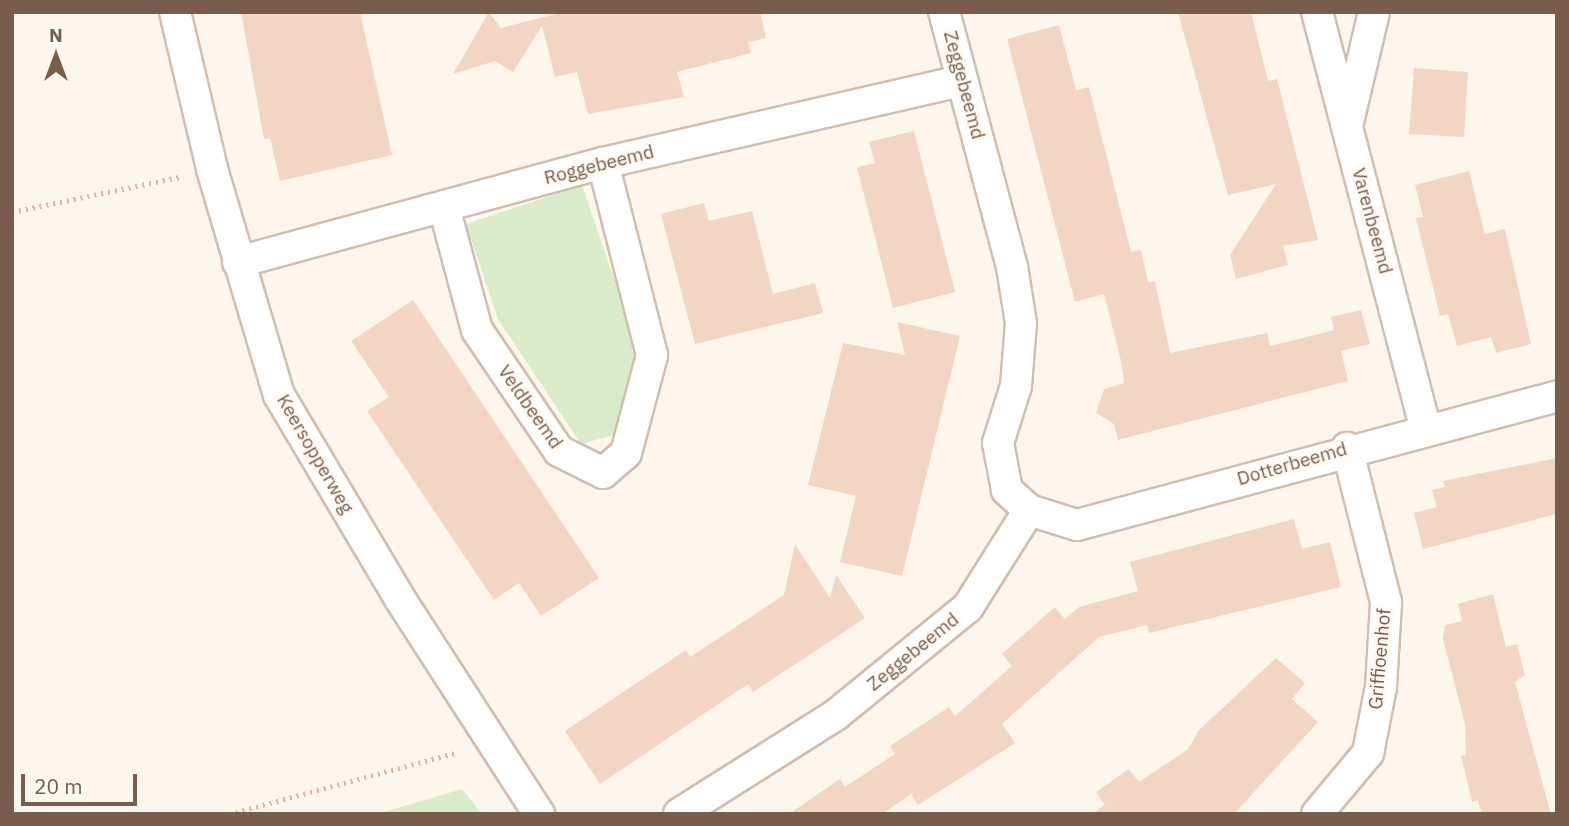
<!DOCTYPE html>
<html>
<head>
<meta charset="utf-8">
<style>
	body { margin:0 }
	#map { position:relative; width:1569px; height:826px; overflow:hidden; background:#fdf6ec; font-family:"IBM Plex Sans",sans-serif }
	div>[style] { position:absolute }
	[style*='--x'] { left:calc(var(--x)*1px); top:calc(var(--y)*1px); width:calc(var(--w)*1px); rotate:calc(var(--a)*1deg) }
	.green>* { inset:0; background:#d8ecc9 }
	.building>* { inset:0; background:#f3d5c3 }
	.path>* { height:4.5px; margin-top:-2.25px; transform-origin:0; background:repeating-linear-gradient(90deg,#d9b8a5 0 2px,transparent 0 7px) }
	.roads { filter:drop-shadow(2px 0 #d1beb0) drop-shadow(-2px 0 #d1beb0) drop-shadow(0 2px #d1beb0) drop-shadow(0 -2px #d1beb0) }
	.minor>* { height:30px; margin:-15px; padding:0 15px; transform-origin:15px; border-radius:15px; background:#fff }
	span { translate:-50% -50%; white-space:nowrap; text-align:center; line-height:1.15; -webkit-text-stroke:7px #fffaf3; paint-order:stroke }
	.street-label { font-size:19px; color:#7a5c4d }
	.frame { position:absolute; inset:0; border:14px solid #7a5c4d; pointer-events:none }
	.north { position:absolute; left:21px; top:21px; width:70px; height:70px; -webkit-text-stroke:5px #fffaf3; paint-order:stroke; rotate:0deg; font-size:19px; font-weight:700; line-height:28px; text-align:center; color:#7a5c4d }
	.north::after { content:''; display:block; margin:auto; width:24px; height:32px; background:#7a5c4d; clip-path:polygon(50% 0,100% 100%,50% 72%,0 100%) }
	.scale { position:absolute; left:21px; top:774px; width:116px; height:32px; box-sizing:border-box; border:4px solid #7a5c4d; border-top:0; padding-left:9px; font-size:21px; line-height:24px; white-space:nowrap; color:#7a5c4d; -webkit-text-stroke:5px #fffaf3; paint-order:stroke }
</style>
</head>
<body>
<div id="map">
	<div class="green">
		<div style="clip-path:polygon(582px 185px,637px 346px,626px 419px,614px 435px,581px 444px,498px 319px,466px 224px)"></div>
		<div style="clip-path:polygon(462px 789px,482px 814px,377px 814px)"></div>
	</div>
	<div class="building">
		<div style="clip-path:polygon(241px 12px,360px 12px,392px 155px,280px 181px,270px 138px,264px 139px)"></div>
		<div style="clip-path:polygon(489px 12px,501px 28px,564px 12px,760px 12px,766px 38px,748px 42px,751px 53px,677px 72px,684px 97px,588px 114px,577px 72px,555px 77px,542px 26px,513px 72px,495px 61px,453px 74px)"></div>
		<div style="clip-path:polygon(1178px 12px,1251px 12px,1268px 81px,1277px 79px,1318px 240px,1283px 246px,1288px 265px,1236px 279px,1230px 255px,1276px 184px,1228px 195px)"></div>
		<div style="clip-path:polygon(1059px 25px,1076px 90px,1089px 87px,1131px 252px,1141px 250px,1148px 282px,1155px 281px,1170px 353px,1267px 333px,1270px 346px,1334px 330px,1331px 317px,1361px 310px,1370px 344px,1341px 351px,1348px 381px,1118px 440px,1114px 424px,1096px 413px,1104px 389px,1124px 383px,1121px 361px,1104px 294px,1075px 302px,1007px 39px)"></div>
		<div style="clip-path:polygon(1414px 68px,1468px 72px,1464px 137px,1409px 134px)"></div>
		<div style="clip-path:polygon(914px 131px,955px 292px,893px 308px,857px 167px,875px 163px,869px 142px)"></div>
		<div style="clip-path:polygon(1469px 171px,1485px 234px,1505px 229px,1531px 344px,1496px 353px,1491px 337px,1457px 346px,1448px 314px,1440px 316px,1416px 218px,1423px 217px,1415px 185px)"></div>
		<div style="clip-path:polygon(704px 203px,709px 221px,752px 211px,773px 294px,815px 283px,823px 313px,695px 344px,661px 214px)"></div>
		<div style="clip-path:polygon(413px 300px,599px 578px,541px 616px,519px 583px,494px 600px,367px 411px,389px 397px,351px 341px)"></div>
		<div style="clip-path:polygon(897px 322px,960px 336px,902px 576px,840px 562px,856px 496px,808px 485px,843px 343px,905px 355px)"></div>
		<div style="clip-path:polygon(1557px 458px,1557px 514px,1423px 549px,1414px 513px,1437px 507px,1432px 490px,1445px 487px,1443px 481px)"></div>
		<div style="clip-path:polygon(1294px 519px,1302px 549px,1330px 542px,1341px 587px,1149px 633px,1147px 625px,1099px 637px,1002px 724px,1015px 743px,918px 805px,911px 794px,882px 814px,789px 814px,840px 779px,845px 787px,895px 754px,890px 746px,949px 707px,955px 716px,1012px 666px,1002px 654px,1055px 607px,1065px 619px,1079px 607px,1138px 591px,1130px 562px)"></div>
		<div style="clip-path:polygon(795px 544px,830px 598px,836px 575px,865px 618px,753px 692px,748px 684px,600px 784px,565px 731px,686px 650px,690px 657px,784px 595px)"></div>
		<div style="clip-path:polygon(1493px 594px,1506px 647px,1517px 644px,1525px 675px,1515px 682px,1551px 814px,1482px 814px,1478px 800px,1472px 802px,1461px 756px,1466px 755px,1465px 724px,1443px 639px,1445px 625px,1462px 621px,1458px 604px)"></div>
		<div style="clip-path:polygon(1276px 658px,1305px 683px,1292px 699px,1318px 722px,1234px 814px,1091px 814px,1105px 805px,1096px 792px,1129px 769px,1139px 782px,1188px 749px,1199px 730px)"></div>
	</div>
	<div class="path">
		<div style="--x:12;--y:212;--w:171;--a:-11.8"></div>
		<div style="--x:229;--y:814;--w:237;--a:-15.1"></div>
	</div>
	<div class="roads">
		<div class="minor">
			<div style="--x:175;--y:12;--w:161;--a:76.7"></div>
			<div style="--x:212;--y:169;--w:236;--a:73.5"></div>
			<div style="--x:279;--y:395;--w:237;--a:59.3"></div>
			<div style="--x:400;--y:599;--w:256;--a:57.1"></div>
			<div style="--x:1317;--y:12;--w:432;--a:75.4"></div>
			<div style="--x:1348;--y:122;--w:113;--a:-76.7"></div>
			<div style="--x:444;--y:207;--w:127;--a:75"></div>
			<div style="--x:477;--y:330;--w:146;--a:55.9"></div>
			<div style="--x:559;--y:451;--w:49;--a:26.6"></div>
			<div style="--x:603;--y:473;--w:30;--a:-41"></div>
			<div style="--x:626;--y:453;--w:101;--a:-75.1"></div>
			<div style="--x:652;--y:355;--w:198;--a:-104.3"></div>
			<div style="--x:238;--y:262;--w:378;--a:-15.2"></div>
			<div style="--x:603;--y:163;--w:368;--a:-12.9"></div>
			<div style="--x:1029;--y:510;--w:50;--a:17.4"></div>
			<div style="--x:1077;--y:525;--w:497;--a:-15"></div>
			<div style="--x:679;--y:814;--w:187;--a:-32.3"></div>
			<div style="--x:837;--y:714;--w:169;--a:-39.2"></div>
			<div style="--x:968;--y:607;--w:115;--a:-57.8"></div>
			<div style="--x:1029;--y:510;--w:30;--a:-138"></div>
			<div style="--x:1007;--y:490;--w:48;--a:-100.8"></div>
			<div style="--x:998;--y:443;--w:60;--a:-72.5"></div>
			<div style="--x:1016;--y:386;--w:63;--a:-85.5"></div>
			<div style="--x:1021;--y:323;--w:57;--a:-99.1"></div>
			<div style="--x:1012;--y:267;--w:264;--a:-104.9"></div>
			<div style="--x:1317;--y:814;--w:80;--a:-50.1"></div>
			<div style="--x:1368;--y:753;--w:67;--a:-78.9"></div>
			<div style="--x:1381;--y:687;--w:85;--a:-86.6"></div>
			<div style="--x:1386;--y:602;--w:159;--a:-104.2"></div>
		</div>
	</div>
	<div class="street-label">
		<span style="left:964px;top:85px;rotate:75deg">Zeggebeemd</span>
		<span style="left:599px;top:165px;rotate:-14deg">Roggebeemd</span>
		<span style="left:1372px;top:221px;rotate:75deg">Varenbeemd</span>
		<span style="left:530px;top:407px;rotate:55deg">Veldbeemd</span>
		<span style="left:315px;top:454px;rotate:60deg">Keersopperweg</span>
		<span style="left:1292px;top:464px;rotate:-16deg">Dotterbeemd</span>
		<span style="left:913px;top:652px;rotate:-39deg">Zeggebeemd</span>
		<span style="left:1380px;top:659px;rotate:-85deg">Griffioenhof</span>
	</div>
	<div class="frame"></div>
	<div class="north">N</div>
	<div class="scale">20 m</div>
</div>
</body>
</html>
